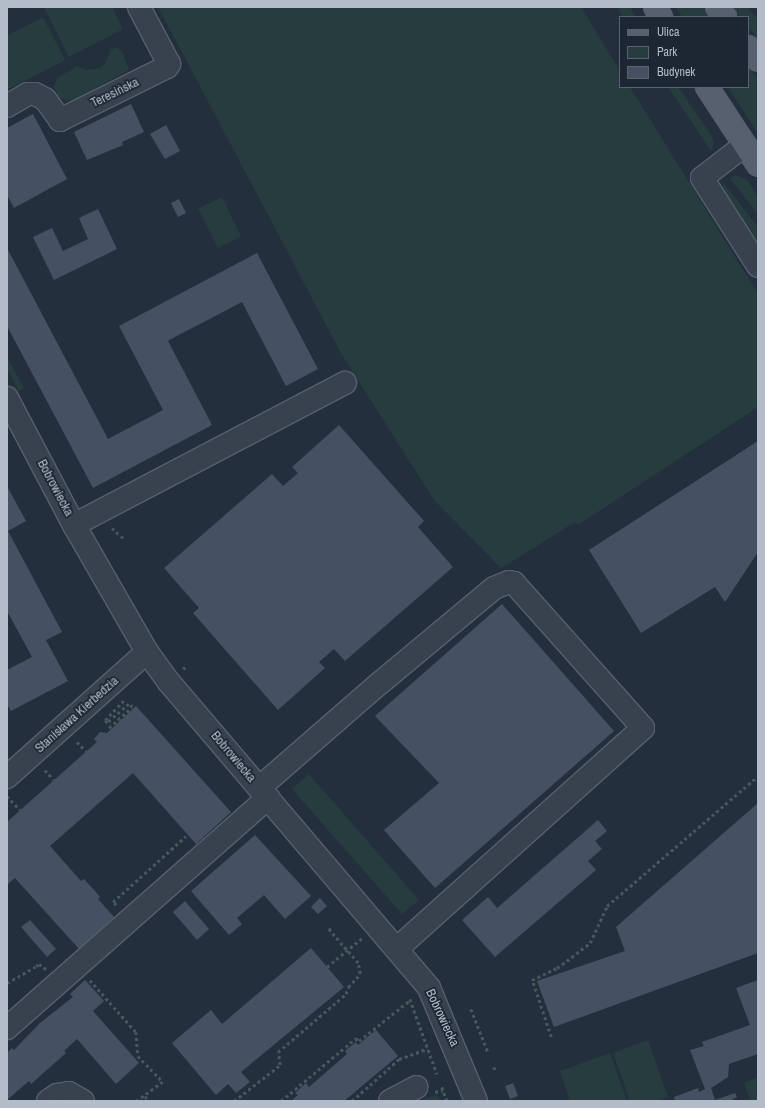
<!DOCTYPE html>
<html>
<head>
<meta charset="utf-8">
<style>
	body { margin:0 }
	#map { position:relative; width:765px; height:1108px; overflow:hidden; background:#242f3e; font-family:"Archivo Narrow",sans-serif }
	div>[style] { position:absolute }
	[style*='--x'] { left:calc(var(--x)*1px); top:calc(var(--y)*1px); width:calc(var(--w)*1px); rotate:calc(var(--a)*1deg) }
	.green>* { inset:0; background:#263c3f }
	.building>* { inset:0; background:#455162 }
	.path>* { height:2.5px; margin-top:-1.25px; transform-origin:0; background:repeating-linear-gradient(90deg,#44595c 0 3px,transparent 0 6px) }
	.roads { filter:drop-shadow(1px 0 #565f6c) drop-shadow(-1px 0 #565f6c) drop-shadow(0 1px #565f6c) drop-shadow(0 -1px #565f6c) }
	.minor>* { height:22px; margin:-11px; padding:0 11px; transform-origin:11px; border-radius:11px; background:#38414e }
	.major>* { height:22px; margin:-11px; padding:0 11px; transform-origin:11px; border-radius:11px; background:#56606e }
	span { translate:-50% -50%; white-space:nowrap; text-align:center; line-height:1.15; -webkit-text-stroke:3.5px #1d2633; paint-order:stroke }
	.street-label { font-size:13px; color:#b4bcc9 }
	.frame { position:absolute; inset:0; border:8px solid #b4bcc9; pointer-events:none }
	.legend { position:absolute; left:619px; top:16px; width:130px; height:72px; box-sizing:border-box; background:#1d2633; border:1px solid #59626f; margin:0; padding:5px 7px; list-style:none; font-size:12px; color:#b4bcc9 }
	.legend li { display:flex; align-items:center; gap:8px; height:20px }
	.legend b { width:20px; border:1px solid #59626f }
</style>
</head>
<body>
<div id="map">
	<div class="green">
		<div style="clip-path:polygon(44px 7px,112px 7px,123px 29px,69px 57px)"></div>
		<div style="clip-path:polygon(158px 7px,581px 7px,620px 71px,620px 87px,630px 87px,758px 294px,758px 407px,578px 525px,575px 522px,501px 568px,434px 500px,342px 355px)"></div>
		<div style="clip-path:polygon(617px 7px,630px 7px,636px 17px,623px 17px)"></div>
		<div style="clip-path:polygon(676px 7px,703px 7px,711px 17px,682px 17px)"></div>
		<div style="clip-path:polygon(732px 7px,747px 7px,758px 19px,758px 40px,748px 27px,748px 17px,740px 17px)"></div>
		<div style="clip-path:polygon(43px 17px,65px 60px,7px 90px,7px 36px)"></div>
		<div style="clip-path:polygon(116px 47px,122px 51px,129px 70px,72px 101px,59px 98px,54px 87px,57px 78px,77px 66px,86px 70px,100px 68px,105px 64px,111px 49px)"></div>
		<div style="clip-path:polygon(748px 66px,758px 79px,758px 134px,728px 87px,748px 87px)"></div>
		<div style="clip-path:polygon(668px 87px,678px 87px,711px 135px,714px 142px,711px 151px)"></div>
		<div style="clip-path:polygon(736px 175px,748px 181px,758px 196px,758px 215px,730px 178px)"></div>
		<div style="clip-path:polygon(724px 183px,758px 227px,758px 253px,720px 196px)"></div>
		<div style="clip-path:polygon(222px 197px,241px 236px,218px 248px,198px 209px)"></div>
		<div style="clip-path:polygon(7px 357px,24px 388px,19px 391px,7px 368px)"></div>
		<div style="clip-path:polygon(309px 774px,419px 900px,402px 914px,292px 789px)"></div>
		<div style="clip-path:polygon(648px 1040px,668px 1097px,657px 1101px,630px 1101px,613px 1053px)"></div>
		<div style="clip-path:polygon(610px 1053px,627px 1101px,570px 1101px,560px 1071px)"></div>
		<div style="clip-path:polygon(758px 1077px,758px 1101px,750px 1101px,744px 1083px)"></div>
		<div style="clip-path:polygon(437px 1095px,442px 1101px,425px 1101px,424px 1099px)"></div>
	</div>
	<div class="building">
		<div style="clip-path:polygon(131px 104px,144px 132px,122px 142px,123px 145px,87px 160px,74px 132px)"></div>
		<div style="clip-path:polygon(33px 114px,67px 179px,14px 208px,7px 195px,7px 128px)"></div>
		<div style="clip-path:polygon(166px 125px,180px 151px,165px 159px,150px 134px)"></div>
		<div style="clip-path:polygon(179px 199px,186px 213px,178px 217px,171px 203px)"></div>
		<div style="clip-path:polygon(98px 209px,117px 249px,54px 280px,33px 237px,52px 228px,63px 251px,88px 239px,79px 218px)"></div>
		<div style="clip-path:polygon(7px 248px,108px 439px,163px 410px,119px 326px,257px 253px,318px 369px,286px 386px,242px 302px,173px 338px,168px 341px,212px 425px,93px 488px,7px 326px)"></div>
		<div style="clip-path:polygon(339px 425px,424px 521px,418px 527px,453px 567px,345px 661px,334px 649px,319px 662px,325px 668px,278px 710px,193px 613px,199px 608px,164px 568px,272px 474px,283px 486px,298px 473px,292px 467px)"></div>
		<div style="clip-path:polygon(758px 441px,758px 552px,725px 602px,715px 587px,641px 633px,589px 550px)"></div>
		<div style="clip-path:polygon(7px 486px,26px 521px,8px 531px,62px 632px,46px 640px,68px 681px,11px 711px,7px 704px,7px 670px,32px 657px,7px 611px)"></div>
		<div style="clip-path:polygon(502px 604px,614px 731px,435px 888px,384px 830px,439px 783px,375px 716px)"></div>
		<div style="clip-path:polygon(136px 706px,231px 812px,196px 844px,133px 773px,50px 846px,81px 881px,84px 879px,95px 891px,100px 897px,98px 899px,114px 917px,79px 949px,15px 878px,7px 885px,7px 822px,97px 742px,94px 739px,100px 732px,107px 733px)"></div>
		<div style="clip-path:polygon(758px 803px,758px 953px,554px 1027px,537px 981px,625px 951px,616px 927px)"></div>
		<div style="clip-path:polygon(598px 820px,607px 831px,595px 841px,602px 849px,588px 861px,596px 870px,495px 957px,462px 920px,488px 897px,497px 908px)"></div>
		<div style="clip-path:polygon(255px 835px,311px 896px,285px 919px,264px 895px,237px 918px,242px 924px,229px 935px,191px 891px)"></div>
		<div style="clip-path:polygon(320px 898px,327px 906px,318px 914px,311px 907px)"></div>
		<div style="clip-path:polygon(185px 901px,209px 929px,197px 940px,173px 912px)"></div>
		<div style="clip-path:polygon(30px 920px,56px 949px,47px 957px,21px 927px)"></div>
		<div style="clip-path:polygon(311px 948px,344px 987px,241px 1072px,250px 1082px,236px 1093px,228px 1084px,216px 1095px,172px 1043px,211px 1010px,222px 1024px)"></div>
		<div style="clip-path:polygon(85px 980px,104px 1001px,93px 1011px,139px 1063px,116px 1084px,77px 1039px,64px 1051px,66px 1053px,31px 1084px,29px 1081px,7px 1100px,7px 1053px,12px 1048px,14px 1050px,40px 1023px,73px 997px,70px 994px)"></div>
		<div style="clip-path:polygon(758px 980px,758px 1054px,729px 1064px,728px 1077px,711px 1088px,715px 1100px,735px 1093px,737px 1097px,733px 1099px,734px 1101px,675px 1101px,674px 1097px,698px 1088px,699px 1092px,705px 1089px,690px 1050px,704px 1046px,702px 1042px,750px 1025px,736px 988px)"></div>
		<div style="clip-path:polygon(376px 1030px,398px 1056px,344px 1101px,291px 1101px,298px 1095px,295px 1093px,306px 1083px,309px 1087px,347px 1054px,345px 1051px,356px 1042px,358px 1045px)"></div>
		<div style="clip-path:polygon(513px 1083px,518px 1096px,510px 1099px,505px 1086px)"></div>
	</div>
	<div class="path">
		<div style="--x:112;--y:528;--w:15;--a:42"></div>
		<div style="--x:183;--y:669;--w:6;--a:-45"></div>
		<div style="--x:109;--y:728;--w:31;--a:-42"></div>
		<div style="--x:132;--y:707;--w:4;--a:-135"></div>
		<div style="--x:129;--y:704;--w:29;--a:139"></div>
		<div style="--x:107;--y:723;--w:4;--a:-124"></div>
		<div style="--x:105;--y:720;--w:29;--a:-46"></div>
		<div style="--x:77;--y:742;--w:13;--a:45"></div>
		<div style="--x:45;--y:770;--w:13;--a:48"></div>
		<div style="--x:7;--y:796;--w:19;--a:47"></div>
		<div style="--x:116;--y:905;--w:4;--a:-135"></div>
		<div style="--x:113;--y:902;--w:98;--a:-42.1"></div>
		<div style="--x:327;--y:967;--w:45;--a:-39.6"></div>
		<div style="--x:90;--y:980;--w:69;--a:48.5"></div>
		<div style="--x:136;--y:1032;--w:24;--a:85"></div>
		<div style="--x:138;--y:1056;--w:36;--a:46"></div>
		<div style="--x:163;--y:1082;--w:32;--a:144"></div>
		<div style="--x:7;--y:983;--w:34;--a:-30"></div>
		<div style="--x:36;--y:966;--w:4;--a:-34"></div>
		<div style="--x:39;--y:964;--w:9;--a:36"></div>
		<div style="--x:410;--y:999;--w:80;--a:70.2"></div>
		<div style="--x:471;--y:1009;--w:46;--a:68.4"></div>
		<div style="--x:551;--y:1037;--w:60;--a:-108.4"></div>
		<div style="--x:532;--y:980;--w:28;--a:-26"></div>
		<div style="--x:557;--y:968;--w:41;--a:-37.1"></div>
		<div style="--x:590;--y:943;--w:41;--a:-65.3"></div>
		<div style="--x:607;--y:906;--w:199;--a:-40.7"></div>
		<div style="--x:494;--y:1067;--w:5;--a:68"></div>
		<div style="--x:442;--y:1087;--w:15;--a:70"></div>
		<div style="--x:435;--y:1092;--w:8;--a:-14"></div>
		<div style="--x:145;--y:1096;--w:6;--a:51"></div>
		<div style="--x:234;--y:1101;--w:58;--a:-38"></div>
		<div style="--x:280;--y:1065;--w:13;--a:-99"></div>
		<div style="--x:278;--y:1052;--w:89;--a:-40.5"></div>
		<div style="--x:346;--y:994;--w:7;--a:-74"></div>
		<div style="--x:348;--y:987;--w:18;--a:-47"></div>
		<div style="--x:360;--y:974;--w:11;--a:-100"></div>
		<div style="--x:358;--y:963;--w:43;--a:-131.2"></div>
		<div style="--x:330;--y:931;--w:6;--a:-108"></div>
		<div style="--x:281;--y:1101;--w:98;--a:-40"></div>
		<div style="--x:356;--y:1038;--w:4;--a:45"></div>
		<div style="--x:359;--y:1041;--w:65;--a:-38.8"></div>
		<div style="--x:352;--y:1101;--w:63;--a:-41.8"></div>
		<div style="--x:399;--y:1059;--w:30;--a:-20"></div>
	</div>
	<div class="roads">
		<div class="minor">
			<div style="--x:7;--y:106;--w:24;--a:-30"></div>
			<div style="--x:28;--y:94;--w:7;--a:0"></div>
			<div style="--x:35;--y:94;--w:11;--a:27"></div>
			<div style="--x:45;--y:99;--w:26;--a:54"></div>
			<div style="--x:60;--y:120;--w:119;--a:-26.4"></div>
			<div style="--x:167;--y:67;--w:4;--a:-56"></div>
			<div style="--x:169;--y:64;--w:64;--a:-117.8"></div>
			<div style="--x:745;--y:145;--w:54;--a:142.5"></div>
			<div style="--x:702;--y:178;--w:104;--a:57.5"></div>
			<div style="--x:7;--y:398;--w:144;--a:62.2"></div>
			<div style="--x:74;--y:525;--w:146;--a:60.1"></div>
			<div style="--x:147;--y:652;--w:36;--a:54"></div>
			<div style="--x:168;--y:681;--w:403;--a:49.6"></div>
			<div style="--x:429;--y:988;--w:122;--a:67.4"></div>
			<div style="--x:74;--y:525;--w:306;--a:-27.7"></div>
			<div style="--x:7;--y:777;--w:188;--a:-41.8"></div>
			<div style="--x:259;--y:788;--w:160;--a:-41"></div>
			<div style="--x:380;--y:683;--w:148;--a:-39.8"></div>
			<div style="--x:494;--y:588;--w:16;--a:-22"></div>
			<div style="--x:509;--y:582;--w:5;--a:11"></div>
			<div style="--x:514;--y:583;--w:194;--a:48.3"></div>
			<div style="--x:643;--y:728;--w:331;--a:138.1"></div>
			<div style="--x:7;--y:1028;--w:348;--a:-41.4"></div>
			<div style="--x:48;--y:1101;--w:11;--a:-34"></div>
			<div style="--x:57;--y:1095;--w:12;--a:-9"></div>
			<div style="--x:69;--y:1093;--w:16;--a:30"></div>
			<div style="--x:390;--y:1101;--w:30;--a:-28"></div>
		</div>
		<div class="major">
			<div style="--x:655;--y:7;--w:12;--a:59"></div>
			<div style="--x:717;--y:7;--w:13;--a:51"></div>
			<div style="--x:748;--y:47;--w:16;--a:52"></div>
			<div style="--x:707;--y:87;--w:93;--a:56.8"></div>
		</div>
	</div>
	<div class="street-label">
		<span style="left:115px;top:93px;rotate:-26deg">Teresińska</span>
		<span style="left:55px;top:488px;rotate:62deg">Bobrowiecka</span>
		<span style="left:77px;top:715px;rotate:-42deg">Stanisława Kierbedzia</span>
		<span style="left:233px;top:757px;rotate:50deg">Bobrowiecka</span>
		<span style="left:442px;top:1018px;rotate:65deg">Bobrowiecka</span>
	</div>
	<div class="frame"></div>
	<ul class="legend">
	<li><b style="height:5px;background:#56606e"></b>Ulica</li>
	<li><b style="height:11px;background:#263c3f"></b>Park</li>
	<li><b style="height:11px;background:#455162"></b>Budynek</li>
	</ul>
</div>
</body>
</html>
